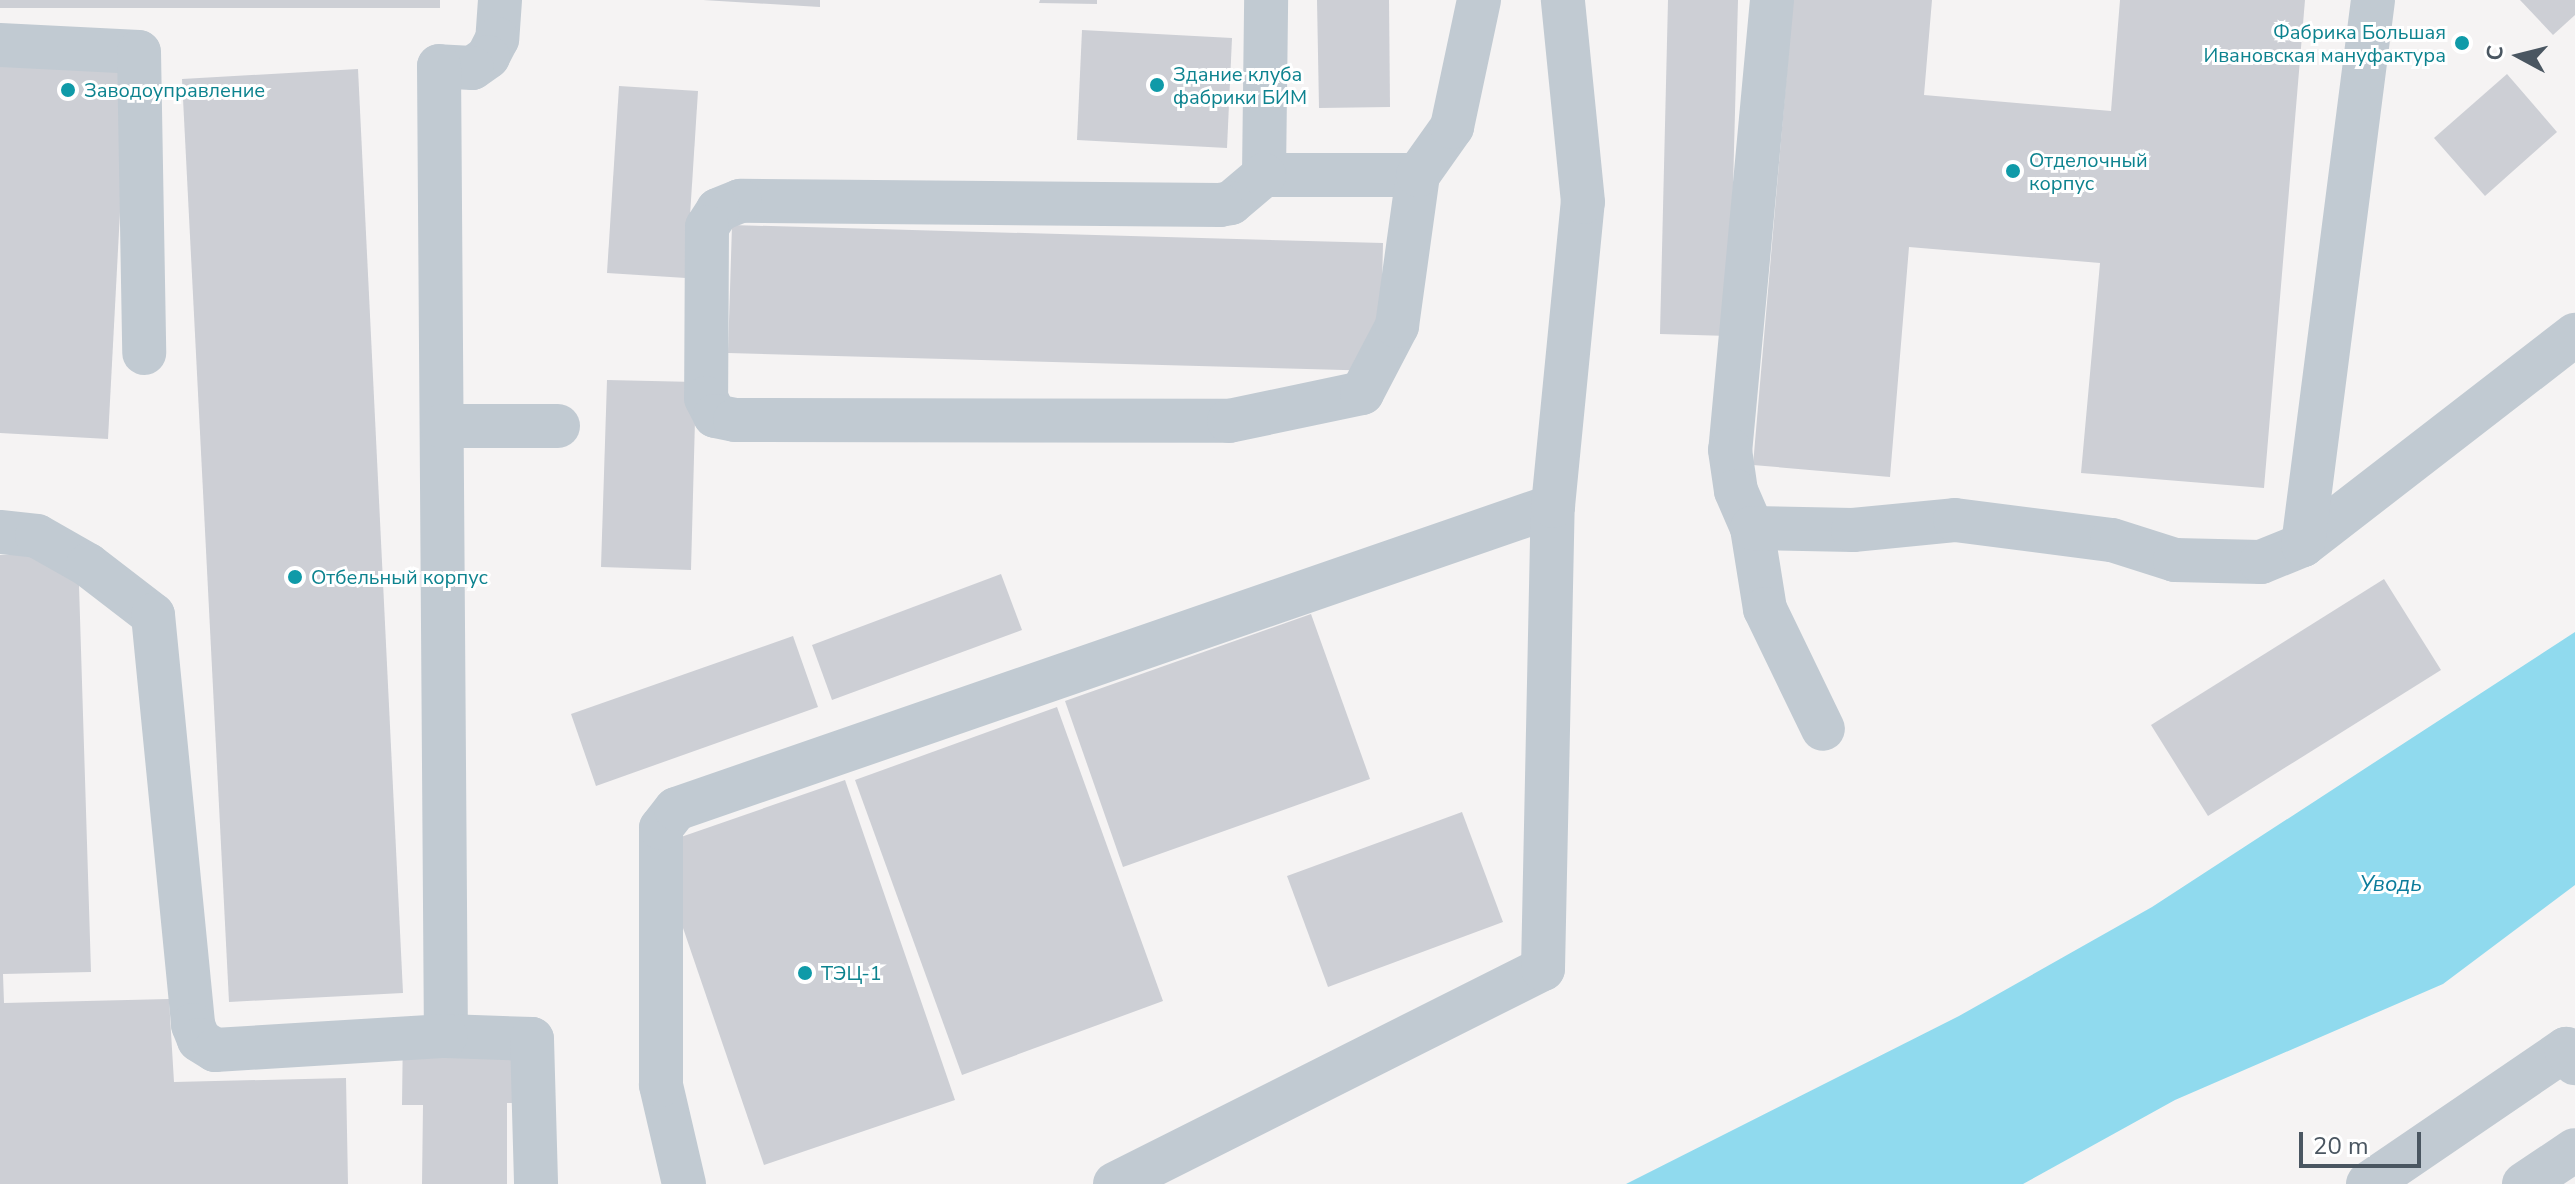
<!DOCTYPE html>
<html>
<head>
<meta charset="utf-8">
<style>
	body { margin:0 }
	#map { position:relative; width:2575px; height:1184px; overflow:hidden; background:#f5f3f3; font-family:"Nunito Sans",sans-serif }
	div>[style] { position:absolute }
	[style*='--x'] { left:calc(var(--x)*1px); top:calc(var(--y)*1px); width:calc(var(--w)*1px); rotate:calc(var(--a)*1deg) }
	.water>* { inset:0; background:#90daee }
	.building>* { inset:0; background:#cdcfd5 }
	.minor>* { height:44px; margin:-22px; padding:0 22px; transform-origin:22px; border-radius:22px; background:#c1cad2 }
	.dots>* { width:22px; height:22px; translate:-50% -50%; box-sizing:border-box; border:4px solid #fff; border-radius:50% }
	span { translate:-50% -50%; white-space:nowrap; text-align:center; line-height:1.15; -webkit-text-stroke:6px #fff; paint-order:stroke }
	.culture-label { font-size:20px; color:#0d838f }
	.right { translate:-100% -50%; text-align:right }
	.left { translate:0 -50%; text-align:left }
	.water-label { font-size:22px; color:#0c7c9b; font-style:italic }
	.north { position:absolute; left:2479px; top:16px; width:80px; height:80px; -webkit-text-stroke:6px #fff; paint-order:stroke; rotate:277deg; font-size:22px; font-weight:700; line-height:32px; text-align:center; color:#4a5661 }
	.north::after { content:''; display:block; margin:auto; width:28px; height:36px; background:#4a5661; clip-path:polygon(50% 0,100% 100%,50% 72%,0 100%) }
	.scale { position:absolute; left:2299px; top:1132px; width:122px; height:36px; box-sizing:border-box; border:4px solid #4a5661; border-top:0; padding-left:10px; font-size:24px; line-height:28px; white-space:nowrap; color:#4a5661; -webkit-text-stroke:6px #fff; paint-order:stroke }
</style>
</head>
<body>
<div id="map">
	<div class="water">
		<div style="clip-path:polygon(2575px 632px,2575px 885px,2443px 984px,2175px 1100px,2023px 1184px,1626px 1184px,1959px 1016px,2152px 907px)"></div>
	</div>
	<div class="building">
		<div style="clip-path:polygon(0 0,440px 0,440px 8px,0 8px)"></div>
		<div style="clip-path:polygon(703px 0,820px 0,820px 7px)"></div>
		<div style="clip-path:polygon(1040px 0,1097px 0,1097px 4px,1039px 3px)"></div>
		<div style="clip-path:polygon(1317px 0,1389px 0,1390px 107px,1319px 108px)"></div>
		<div style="clip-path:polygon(1668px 0,1738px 0,1729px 336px,1660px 334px)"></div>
		<div style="clip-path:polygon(1793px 0,1932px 0,1924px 95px,2111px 111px,2120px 0,2305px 0,2264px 488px,2081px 473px,2100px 263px,1909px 247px,1890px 477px,1753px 465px)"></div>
		<div style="clip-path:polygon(2520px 0,2575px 0,2575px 15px,2553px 35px)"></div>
		<div style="clip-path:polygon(1082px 30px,1232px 38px,1227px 148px,1077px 140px)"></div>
		<div style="clip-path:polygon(0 54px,128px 61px,108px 439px,0 433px)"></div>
		<div style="clip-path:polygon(358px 69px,403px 993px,229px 1002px,182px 79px)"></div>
		<div style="clip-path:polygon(2507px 74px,2557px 132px,2485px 196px,2434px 138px)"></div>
		<div style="clip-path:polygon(619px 86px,698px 91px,686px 278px,607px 273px)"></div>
		<div style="clip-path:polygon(732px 225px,1383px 243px,1380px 371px,728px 353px)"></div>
		<div style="clip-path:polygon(607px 380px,696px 382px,691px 570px,601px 567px)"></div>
		<div style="clip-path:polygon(78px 553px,91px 972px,3px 974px,4px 1003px,169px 999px,174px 1082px,346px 1078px,348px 1184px,0 1184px,0 555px)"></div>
		<div style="clip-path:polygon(1001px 574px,1022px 630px,832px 700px,812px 645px)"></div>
		<div style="clip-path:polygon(2384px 579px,2441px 670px,2208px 816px,2151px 725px)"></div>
		<div style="clip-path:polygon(1311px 614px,1370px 779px,1123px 867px,1065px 701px)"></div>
		<div style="clip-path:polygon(793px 636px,818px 707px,596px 786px,571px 714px)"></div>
		<div style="clip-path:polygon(1057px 707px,1163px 1001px,962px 1075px,855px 780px)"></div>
		<div style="clip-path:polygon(845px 780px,955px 1100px,764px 1165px,655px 846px)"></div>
		<div style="clip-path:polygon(1462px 812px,1503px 922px,1328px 987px,1287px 876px)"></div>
		<div style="clip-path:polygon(403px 1027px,522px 1028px,521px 1103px,507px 1103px,507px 1184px,422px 1184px,423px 1105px,402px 1105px)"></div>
	</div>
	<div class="minor">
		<div style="--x:500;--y:0;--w:39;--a:94"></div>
		<div style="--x:497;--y:39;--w:20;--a:117"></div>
		<div style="--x:488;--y:57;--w:19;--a:145"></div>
		<div style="--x:472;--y:68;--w:33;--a:-177"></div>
		<div style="--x:439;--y:66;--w:970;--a:89.59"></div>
		<div style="--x:446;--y:1036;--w:86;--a:2"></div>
		<div style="--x:532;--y:1039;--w:145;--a:88.4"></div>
		<div style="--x:1772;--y:0;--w:452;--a:95.3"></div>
		<div style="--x:1730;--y:450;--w:41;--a:81.7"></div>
		<div style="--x:1736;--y:491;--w:40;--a:66.6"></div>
		<div style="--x:1752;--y:528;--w:82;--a:80.9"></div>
		<div style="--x:1765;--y:609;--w:133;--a:64.2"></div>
		<div style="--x:0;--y:45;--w:139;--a:2.9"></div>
		<div style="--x:139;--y:52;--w:301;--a:89"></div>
		<div style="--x:1264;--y:175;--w:175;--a:-89.3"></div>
		<div style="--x:1418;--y:175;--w:154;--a:180"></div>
		<div style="--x:1264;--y:175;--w:43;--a:139.7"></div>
		<div style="--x:1231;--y:203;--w:11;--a:170"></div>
		<div style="--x:1220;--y:205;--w:480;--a:-179.5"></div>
		<div style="--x:740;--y:201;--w:24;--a:158"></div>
		<div style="--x:718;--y:210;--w:20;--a:123"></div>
		<div style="--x:707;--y:227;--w:171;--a:90.3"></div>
		<div style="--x:706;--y:398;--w:20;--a:63"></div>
		<div style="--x:715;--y:416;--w:20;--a:11"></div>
		<div style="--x:735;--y:420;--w:494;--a:0.1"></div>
		<div style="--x:1229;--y:421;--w:136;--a:-11.9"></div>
		<div style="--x:1362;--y:393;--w:76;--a:-62.4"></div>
		<div style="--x:1397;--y:326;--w:152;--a:-82.1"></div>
		<div style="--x:1418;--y:175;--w:59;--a:-54.7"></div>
		<div style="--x:1452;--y:127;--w:130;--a:-78"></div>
		<div style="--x:442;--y:426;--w:116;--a:0"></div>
		<div style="--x:1752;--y:528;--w:101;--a:1.1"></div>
		<div style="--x:1853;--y:530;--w:102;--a:-5.6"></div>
		<div style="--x:1955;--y:520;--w:158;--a:7.3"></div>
		<div style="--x:2112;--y:540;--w:66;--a:17.6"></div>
		<div style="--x:2175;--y:560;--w:86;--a:1.3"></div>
		<div style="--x:2261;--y:562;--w:45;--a:-22"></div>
		<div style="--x:2303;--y:545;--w:344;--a:-37.7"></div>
		<div style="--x:0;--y:532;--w:37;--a:6"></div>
		<div style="--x:37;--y:536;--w:59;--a:29.6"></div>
		<div style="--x:88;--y:565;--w:82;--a:37.6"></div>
		<div style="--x:153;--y:615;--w:412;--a:84.4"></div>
		<div style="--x:193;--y:1025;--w:16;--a:68"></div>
		<div style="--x:199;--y:1040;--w:19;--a:32"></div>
		<div style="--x:215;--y:1050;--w:231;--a:-3.5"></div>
		<div style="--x:2303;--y:545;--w:549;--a:-82.68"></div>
		<div style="--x:684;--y:1184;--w:102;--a:-103.1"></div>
		<div style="--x:661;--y:1085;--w:257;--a:-90"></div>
		<div style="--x:661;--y:828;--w:24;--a:-52"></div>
		<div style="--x:676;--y:809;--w:928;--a:-19.06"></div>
		<div style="--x:1115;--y:1184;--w:479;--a:-26.7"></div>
		<div style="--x:1543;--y:969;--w:463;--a:-88.8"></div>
		<div style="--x:1553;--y:506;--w:305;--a:-84.4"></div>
		<div style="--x:1583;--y:202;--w:203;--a:-95.7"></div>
		<div style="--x:2368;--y:1184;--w:240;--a:-34.3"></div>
		<div style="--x:2566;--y:1049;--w:17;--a:57"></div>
		<div style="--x:2524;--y:1184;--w:61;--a:-33.7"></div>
	</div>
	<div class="dots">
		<div style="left:2462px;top:43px;background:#0f9aa8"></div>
		<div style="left:1157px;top:85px;background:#0f9aa8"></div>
		<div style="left:68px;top:90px;background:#0f9aa8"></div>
		<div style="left:2013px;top:171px;background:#0f9aa8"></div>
		<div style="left:295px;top:577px;background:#0f9aa8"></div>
		<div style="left:805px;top:973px;background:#0f9aa8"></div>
	</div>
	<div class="culture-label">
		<span class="right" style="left:2446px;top:44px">Фабрика Большая<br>Ивановская мануфактура</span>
		<span class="left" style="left:1173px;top:86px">Здание клуба<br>фабрики БИМ</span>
		<span class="left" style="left:84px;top:90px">Заводоуправление</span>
		<span class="left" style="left:2029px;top:172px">Отделочный<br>корпус</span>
		<span class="left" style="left:311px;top:577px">Отбельный корпус</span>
		<span class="left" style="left:821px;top:973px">ТЭЦ-1</span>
	</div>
	<div class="water-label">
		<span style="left:2391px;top:885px">Уводь</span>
	</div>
	<div class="north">С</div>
	<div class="scale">20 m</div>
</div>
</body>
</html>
